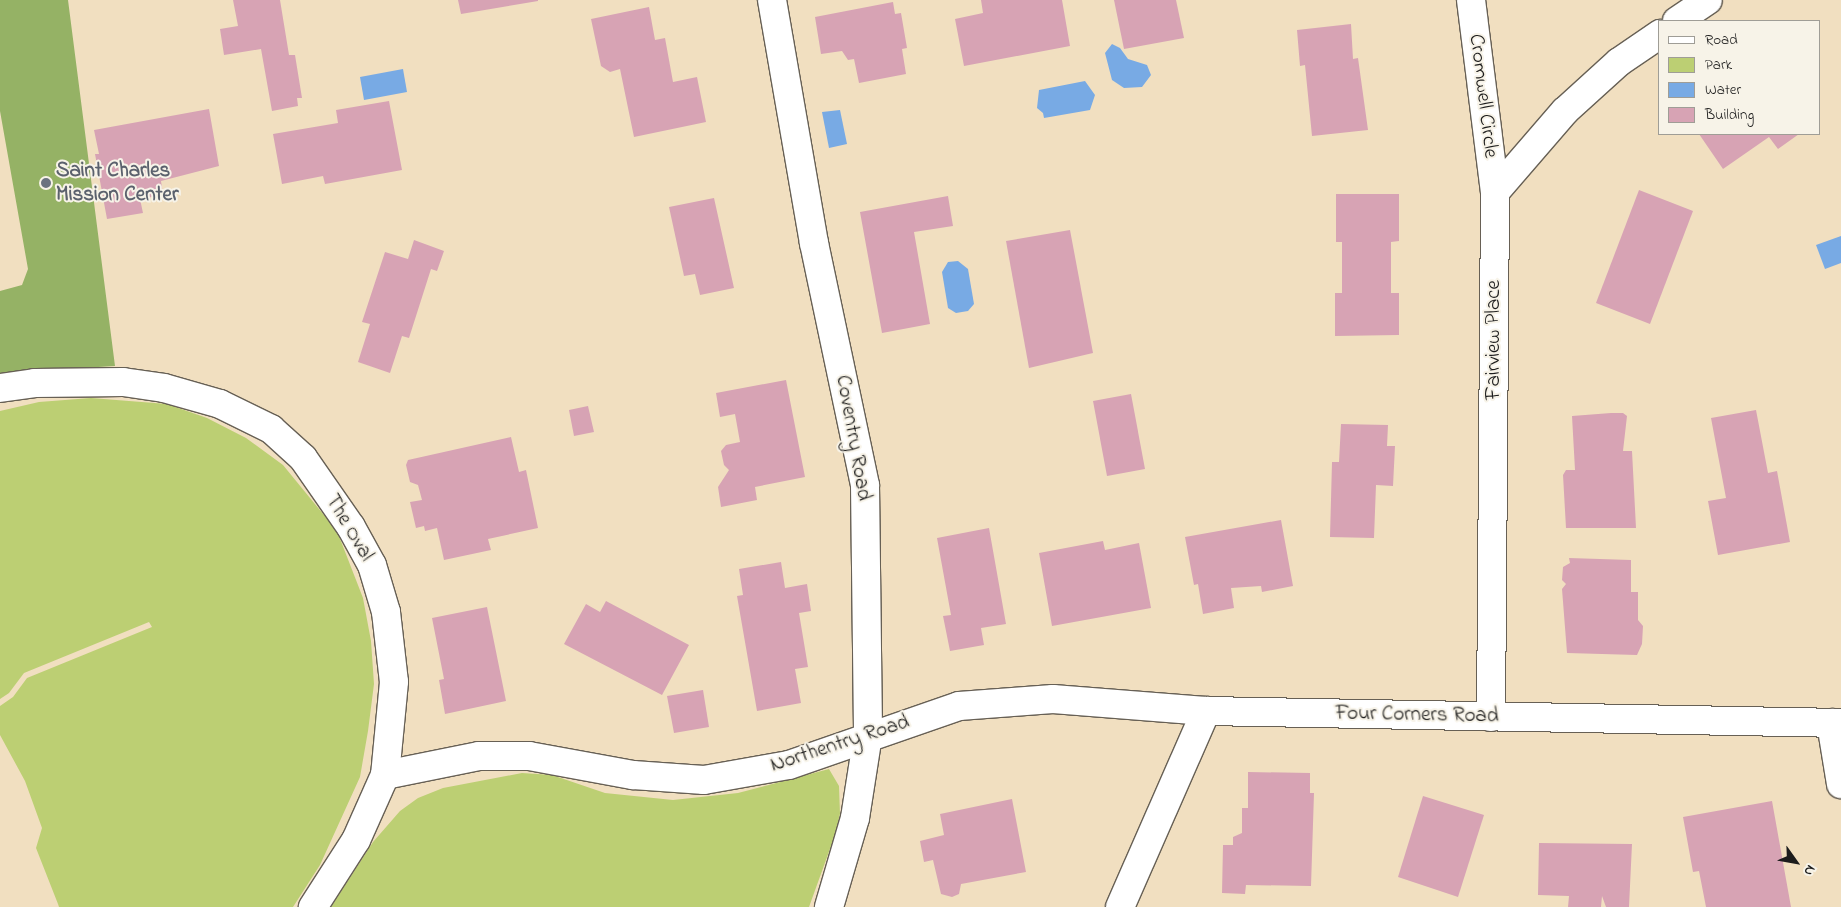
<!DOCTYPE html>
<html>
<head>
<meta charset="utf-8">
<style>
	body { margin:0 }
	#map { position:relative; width:1841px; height:907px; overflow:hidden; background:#f1dfc0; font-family:"Indie Flower",sans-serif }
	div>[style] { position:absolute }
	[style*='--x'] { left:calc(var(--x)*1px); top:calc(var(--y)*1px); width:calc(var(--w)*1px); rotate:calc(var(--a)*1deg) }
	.green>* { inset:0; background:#bccf73 }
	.forest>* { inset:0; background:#95b265 }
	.water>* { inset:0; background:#78aae4 }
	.building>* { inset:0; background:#d7a3b4 }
	.roads { filter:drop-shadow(1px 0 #676055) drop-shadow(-1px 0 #676055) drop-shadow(0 1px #676055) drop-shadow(0 -1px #676055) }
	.street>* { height:28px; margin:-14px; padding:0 14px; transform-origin:14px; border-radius:14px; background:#fff }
	.dots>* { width:14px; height:14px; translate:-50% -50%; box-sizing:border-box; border:2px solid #f7f3e8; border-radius:50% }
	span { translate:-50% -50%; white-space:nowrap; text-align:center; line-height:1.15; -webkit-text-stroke:4px #f7f3e8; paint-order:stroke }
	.street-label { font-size:21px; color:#1c1c1c }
	.worship-label { font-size:21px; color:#5b616d; font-weight:700 }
	.left { translate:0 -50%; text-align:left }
	.legend { position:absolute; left:1658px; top:20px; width:162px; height:115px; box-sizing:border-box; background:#f7f3e8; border:1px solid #9f9d96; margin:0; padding:6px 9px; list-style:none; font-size:15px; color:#1c1c1c }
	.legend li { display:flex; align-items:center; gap:10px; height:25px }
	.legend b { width:25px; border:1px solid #9f9d96 }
	.north { position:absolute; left:1771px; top:837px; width:50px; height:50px; -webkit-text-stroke:4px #f7f3e8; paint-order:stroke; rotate:122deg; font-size:14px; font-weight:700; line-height:20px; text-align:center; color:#1c1c1c }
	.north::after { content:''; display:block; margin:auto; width:18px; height:22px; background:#1c1c1c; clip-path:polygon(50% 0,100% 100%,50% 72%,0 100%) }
</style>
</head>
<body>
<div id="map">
	<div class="green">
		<div style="clip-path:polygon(91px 398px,167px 404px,207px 418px,246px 438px,283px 465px,337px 531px,363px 598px,371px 641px,374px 684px,368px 731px,360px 777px,320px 865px,293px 907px,59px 907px,58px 904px,36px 848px,42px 828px,25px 781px,0 735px,0 706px,13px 697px,27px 678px,152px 627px,149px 622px,24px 673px,9px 693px,0 699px,0 411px,39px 402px)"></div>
		<div style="clip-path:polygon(829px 769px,839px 786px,840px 814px,835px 835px,809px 907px,331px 907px,373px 842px,400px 811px,418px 798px,443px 788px,522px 773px,552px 775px,605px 793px,673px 800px,738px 793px)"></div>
	</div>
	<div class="forest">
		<div style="clip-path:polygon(0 0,68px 0,115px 366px,0 373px,0 291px,22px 285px,28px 269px,0 111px)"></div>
	</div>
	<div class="water">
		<div style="clip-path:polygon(1112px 44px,1120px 48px,1128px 59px,1147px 65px,1151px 75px,1142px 87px,1124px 88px,1112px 80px,1105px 53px)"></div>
		<div style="clip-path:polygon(403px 69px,407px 92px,364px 100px,360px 77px)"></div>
		<div style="clip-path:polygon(1085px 81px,1095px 95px,1090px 110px,1044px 118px,1043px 113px,1037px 108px,1039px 90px)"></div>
		<div style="clip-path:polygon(840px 110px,847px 144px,829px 148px,822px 112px)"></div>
		<div style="clip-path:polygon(1841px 236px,1841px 263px,1825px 269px,1816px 245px)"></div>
		<div style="clip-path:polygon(958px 261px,968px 269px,974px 304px,968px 311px,956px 313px,948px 308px,942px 272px,948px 262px)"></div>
	</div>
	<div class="building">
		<div style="clip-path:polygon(233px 0,280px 0,289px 55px,295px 55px,302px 98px,297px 98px,298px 106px,272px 111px,261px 49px,224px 55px,220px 29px,238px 26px)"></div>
		<div style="clip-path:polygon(458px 0,538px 0,538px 1px,461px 14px)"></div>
		<div style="clip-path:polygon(981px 0,1062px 0,1070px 46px,964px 66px,955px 19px,983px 13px)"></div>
		<div style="clip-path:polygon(1114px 0,1176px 0,1184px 38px,1124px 49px)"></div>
		<div style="clip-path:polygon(893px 2px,895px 14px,901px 13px,907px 48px,902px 49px,906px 74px,859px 83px,854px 59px,848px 60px,842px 51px,821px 54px,815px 17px)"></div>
		<div style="clip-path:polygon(649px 7px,655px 40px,665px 38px,673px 82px,697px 77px,706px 122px,634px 137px,620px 69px,610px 72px,601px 66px,591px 19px)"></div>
		<div style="clip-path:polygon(1351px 24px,1353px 59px,1358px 58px,1368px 130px,1312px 136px,1305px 65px,1300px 66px,1297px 30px)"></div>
		<div style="clip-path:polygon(389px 101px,402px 170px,325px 184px,323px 176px,282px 184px,273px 134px,338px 123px,336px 110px)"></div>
		<div style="clip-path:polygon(209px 109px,219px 166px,161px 181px,163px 195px,140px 199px,143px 213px,107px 219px,95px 154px,99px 154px,94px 130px)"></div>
		<div style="clip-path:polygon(1699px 134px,1799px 134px,1778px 149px,1769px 137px,1723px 169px)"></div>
		<div style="clip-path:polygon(1639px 190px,1693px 211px,1650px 324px,1596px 303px)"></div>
		<div style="clip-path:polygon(1336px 194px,1399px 194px,1399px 241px,1391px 242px,1391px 293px,1399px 293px,1399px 335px,1335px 336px,1335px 293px,1342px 293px,1342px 242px,1336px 242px)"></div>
		<div style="clip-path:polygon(948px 196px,953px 226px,914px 232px,930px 324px,882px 333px,860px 212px)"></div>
		<div style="clip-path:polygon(714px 198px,734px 288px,700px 295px,695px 274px,684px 276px,669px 207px)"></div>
		<div style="clip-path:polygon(1070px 230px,1093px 353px,1029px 368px,1006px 241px)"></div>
		<div style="clip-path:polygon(414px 240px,444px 251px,437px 271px,431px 269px,409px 338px,402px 336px,390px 373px,358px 362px,370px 324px,362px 322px,385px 252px,408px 259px)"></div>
		<div style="clip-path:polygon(786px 380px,805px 477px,755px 487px,757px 500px,721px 507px,718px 487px,729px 470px,724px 465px,721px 451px,726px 445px,740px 442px,735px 414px,720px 417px,716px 393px)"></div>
		<div style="clip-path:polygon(1131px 394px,1145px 469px,1107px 476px,1093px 401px)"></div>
		<div style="clip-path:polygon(588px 406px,594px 432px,574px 436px,569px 410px)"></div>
		<div style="clip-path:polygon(1756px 410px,1768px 473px,1777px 471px,1790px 542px,1718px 555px,1708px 501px,1726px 498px,1711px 418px)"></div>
		<div style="clip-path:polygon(1611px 413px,1623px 413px,1627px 416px,1623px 451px,1632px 451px,1636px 528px,1566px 528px,1563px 475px,1566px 470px,1575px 470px,1572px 416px)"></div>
		<div style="clip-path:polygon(1341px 424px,1388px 425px,1387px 446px,1395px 446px,1393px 486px,1376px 485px,1374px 538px,1330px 537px,1332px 462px,1339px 462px)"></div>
		<div style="clip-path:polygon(511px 437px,519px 472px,526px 470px,538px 528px,488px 539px,491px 550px,444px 560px,437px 528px,425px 531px,424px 526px,416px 528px,410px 502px,422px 500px,418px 485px,410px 482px,406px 465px,408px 460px)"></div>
		<div style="clip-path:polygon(1281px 520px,1293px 586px,1262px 592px,1261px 586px,1231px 588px,1234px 608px,1203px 614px,1198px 584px,1194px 585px,1185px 537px)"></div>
		<div style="clip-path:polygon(989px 528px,1006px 624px,981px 628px,984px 645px,950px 651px,943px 616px,951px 615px,937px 538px)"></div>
		<div style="clip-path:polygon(1103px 541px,1105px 550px,1139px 543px,1151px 608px,1052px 626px,1039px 553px)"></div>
		<div style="clip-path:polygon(1569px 558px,1631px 560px,1631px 592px,1638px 592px,1638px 620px,1643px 626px,1642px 644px,1637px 655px,1567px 653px,1562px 589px,1566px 584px,1562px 580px,1563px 567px,1570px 563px)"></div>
		<div style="clip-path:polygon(781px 562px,785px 588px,807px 584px,811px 611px,799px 613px,808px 667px,795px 669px,801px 703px,757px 711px,737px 596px,743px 595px,739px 569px)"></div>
		<div style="clip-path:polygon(606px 601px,689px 645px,662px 695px,564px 644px,586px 604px,600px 612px)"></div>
		<div style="clip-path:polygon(487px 607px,506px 701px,445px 714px,439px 680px,444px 679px,432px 618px)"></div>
		<div style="clip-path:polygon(703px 690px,709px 727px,674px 733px,667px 696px)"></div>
		<div style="clip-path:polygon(1248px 772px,1310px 773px,1310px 793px,1314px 793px,1311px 886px,1246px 885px,1245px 894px,1222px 893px,1223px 845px,1233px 845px,1233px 837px,1242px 833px,1242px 808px,1248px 808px)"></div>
		<div style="clip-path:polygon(1423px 796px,1484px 815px,1458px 897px,1398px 877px)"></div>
		<div style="clip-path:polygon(1012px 799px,1026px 872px,961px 884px,959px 894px,952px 897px,941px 894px,933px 860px,924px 862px,920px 841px,944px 835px,940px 814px)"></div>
		<div style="clip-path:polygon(1772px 801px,1791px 907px,1706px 907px,1699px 871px,1693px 872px,1683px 817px)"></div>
		<div style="clip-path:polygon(1539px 843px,1632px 844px,1629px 907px,1606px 907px,1602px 896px,1601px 907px,1568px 907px,1569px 896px,1538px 895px)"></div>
	</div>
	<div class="roads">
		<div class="street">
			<div style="--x:772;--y:0;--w:247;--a:80.2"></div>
			<div style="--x:814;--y:243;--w:247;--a:78.1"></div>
			<div style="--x:865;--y:485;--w:250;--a:89.3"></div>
			<div style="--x:868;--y:735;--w:84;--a:98.9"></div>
			<div style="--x:855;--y:818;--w:93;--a:106.3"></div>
			<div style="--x:1471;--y:0;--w:193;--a:82.9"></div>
			<div style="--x:1677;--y:21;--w:37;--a:-34"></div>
			<div style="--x:0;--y:388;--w:35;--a:-8"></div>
			<div style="--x:35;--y:383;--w:88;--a:-0.7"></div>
			<div style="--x:123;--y:382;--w:41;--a:8.3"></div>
			<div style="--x:164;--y:388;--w:58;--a:15.9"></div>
			<div style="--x:220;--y:404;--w:57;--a:26.1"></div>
			<div style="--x:271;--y:429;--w:43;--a:42.2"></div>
			<div style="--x:303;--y:458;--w:84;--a:55.2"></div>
			<div style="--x:351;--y:527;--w:43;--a:61.1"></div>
			<div style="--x:372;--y:565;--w:49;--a:73.4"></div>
			<div style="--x:386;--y:612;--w:70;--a:83.5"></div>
			<div style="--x:394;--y:682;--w:93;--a:95.5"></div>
			<div style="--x:385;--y:775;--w:71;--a:114"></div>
			<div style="--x:356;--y:840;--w:80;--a:122.7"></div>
			<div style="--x:1491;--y:717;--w:525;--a:-89.56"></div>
			<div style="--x:1495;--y:192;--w:107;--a:-49.2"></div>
			<div style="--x:1565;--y:111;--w:73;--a:-42.2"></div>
			<div style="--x:1619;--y:62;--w:50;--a:-34.3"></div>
			<div style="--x:1831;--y:723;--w:62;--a:80.7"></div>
			<div style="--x:385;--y:775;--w:96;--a:-11.4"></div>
			<div style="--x:479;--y:756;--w:50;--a:0"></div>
			<div style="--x:529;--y:756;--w:106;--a:10.4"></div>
			<div style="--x:633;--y:775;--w:71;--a:4"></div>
			<div style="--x:704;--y:780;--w:86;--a:-10"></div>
			<div style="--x:789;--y:765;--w:180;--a:-19.1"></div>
			<div style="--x:959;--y:706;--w:94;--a:-4.3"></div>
			<div style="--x:1053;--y:699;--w:153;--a:4.5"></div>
			<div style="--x:1120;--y:907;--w:214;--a:-66.3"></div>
			<div style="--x:1206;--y:711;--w:635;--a:1.08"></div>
		</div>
	</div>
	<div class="dots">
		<div style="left:46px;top:183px;background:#6b7280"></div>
	</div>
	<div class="street-label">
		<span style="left:1483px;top:96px;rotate:83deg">Cromwell Circle</span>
		<span style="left:1494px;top:340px;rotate:-90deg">Fairview Place</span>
		<span style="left:853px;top:438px;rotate:80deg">Coventry Road</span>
		<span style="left:349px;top:528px;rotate:59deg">The Oval</span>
		<span style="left:1417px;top:715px;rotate:1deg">Four Corners Road</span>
		<span style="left:840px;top:744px;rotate:-18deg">Northentry Road</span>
	</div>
	<div class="worship-label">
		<span class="left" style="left:56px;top:183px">Saint Charles<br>Mission Center</span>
	</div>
	<ul class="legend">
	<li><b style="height:6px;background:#fff"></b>Road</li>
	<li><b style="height:14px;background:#bccf73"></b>Park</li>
	<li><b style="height:14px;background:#78aae4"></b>Water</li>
	<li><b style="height:14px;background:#d7a3b4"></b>Building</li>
	</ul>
	<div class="north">N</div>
</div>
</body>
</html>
